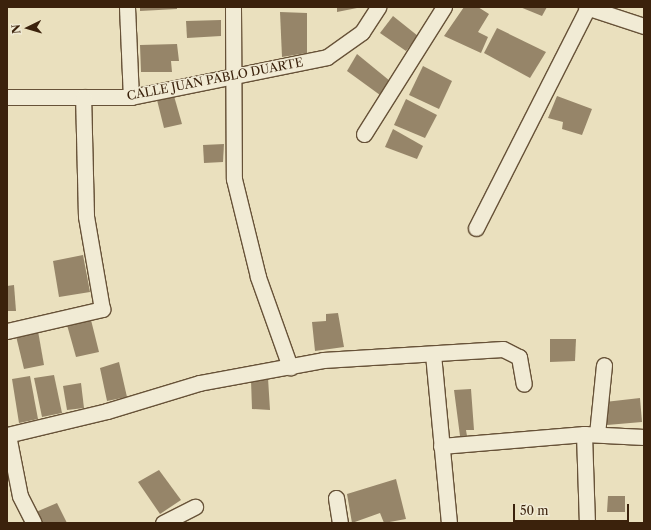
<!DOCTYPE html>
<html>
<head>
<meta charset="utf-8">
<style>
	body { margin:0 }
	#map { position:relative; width:651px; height:530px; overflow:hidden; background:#eae0be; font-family:"Libre Caslon Text",serif }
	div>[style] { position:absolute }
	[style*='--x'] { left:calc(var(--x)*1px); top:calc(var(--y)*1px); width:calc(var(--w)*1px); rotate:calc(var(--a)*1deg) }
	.building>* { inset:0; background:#968569 }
	.roads { filter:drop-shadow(1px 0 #675238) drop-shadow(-1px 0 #675238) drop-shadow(0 1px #675238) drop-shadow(0 -1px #675238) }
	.street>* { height:15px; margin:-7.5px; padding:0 7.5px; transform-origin:7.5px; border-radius:7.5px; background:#f1ebd5 }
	span { translate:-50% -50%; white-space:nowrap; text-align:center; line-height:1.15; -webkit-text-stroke:3px #f1ebd5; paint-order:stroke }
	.street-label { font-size:12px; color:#3b220c }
	.frame { position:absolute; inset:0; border:8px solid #3b220c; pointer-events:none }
	.north { position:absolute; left:8px; top:8px; width:40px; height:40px; -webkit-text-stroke:3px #f1ebd5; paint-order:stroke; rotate:265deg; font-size:11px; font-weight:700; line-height:16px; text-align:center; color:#3b220c }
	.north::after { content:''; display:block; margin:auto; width:14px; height:18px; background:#3b220c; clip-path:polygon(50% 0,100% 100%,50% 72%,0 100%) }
	.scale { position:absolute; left:513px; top:504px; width:116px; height:18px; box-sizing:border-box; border:2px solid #3b220c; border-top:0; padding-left:5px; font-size:12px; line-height:14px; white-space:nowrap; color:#3b220c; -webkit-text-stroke:3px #f1ebd5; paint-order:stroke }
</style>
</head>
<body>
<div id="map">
	<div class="building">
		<div style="clip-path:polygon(140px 7px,177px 7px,177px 9px,140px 11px)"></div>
		<div style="clip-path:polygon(337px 7px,362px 7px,337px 12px)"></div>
		<div style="clip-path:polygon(464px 7px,478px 7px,489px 14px,478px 32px,488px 37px,481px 53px,444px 36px)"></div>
		<div style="clip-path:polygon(520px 7px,547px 7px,542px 16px)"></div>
		<div style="clip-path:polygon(280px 12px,307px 13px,307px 53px,282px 57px)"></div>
		<div style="clip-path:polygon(393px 16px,418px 36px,406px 51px,380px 33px)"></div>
		<div style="clip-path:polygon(221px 20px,221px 36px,187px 38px,186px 21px)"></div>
		<div style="clip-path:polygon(497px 28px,546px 52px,530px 78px,484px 53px)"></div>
		<div style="clip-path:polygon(177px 44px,179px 61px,171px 61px,172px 72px,141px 72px,140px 45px)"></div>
		<div style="clip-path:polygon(357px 54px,390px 81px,380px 95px,347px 71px)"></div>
		<div style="clip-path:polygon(423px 66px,452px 81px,439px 109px,409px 95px)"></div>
		<div style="clip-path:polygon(174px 96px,182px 124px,164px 128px,157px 100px)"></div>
		<div style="clip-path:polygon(557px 96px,592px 109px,582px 135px,562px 129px,563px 122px,548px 118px)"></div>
		<div style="clip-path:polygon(406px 99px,437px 115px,425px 138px,394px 125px)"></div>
		<div style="clip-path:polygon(393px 129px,423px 146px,417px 159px,385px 147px)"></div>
		<div style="clip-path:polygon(224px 144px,223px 162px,204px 163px,203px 145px)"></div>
		<div style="clip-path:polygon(83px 255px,90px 292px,59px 297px,53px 261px)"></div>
		<div style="clip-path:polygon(14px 285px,16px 311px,7px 311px,7px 286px)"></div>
		<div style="clip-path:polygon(338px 313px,344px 347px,315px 351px,312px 322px,326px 321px,326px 314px)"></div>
		<div style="clip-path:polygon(91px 320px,99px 352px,76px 357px,67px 325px)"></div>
		<div style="clip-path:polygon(38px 331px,44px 365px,24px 369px,16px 336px)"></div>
		<div style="clip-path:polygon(550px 339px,576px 339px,575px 361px,550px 362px)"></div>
		<div style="clip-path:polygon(119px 362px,127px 397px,107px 401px,100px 368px)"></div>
		<div style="clip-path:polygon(54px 375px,62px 413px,42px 417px,34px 378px)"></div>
		<div style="clip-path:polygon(30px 376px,38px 419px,19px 423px,12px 379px)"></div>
		<div style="clip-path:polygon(268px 378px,270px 410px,252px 409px,251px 380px)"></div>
		<div style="clip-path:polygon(81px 383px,84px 408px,67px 410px,63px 386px)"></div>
		<div style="clip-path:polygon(471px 389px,474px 430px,466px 430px,467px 436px,460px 436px,454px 390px)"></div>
		<div style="clip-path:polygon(640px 398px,642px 422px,607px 425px,605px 402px)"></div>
		<div style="clip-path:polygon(159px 470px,181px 500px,160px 514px,138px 482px)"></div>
		<div style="clip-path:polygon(396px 479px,406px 519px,384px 523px,380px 513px,352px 523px,347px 494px)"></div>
		<div style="clip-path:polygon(608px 496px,625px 496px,625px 512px,607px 512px)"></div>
		<div style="clip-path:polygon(57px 503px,67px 523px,42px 523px,36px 512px)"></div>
	</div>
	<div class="roads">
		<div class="street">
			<div style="--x:127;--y:7;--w:90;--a:87.5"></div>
			<div style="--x:233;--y:7;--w:172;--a:89.7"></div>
			<div style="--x:234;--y:179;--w:101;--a:76.2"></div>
			<div style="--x:258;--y:277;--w:96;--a:70.4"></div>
			<div style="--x:586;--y:7;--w:61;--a:18.1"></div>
			<div style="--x:7;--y:97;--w:124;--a:0"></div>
			<div style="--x:131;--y:97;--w:200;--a:-11.5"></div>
			<div style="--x:327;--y:57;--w:43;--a:-35.5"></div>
			<div style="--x:362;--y:32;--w:30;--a:-57"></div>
			<div style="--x:364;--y:134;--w:150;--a:-57.8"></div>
			<div style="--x:476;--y:228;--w:246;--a:-63.1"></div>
			<div style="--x:7;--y:331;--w:98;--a:-13"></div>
			<div style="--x:102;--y:309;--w:94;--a:-99.8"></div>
			<div style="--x:86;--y:216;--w:119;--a:-91.4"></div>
			<div style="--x:433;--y:354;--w:170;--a:84.6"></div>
			<div style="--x:584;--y:434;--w:89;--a:88.1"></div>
			<div style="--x:597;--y:434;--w:69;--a:-84.2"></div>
			<div style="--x:7;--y:435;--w:103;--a:-13.5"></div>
			<div style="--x:107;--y:411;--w:96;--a:-16.9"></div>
			<div style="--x:199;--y:383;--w:126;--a:-10.5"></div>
			<div style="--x:323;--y:360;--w:180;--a:-3.5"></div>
			<div style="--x:503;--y:349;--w:18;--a:27"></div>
			<div style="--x:519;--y:357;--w:27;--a:80"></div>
			<div style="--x:8;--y:435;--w:62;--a:78.9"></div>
			<div style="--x:20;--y:496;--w:30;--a:63"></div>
			<div style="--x:441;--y:446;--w:144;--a:-4.8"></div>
			<div style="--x:584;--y:434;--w:60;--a:2.9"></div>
			<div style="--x:336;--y:498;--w:25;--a:81"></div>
			<div style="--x:163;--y:523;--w:36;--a:-27"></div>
		</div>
	</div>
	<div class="street-label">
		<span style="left:215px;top:79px;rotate:-11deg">CALLE JUAN PABLO DUARTE</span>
	</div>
	<div class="frame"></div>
	<div class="north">N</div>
	<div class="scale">50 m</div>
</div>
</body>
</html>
